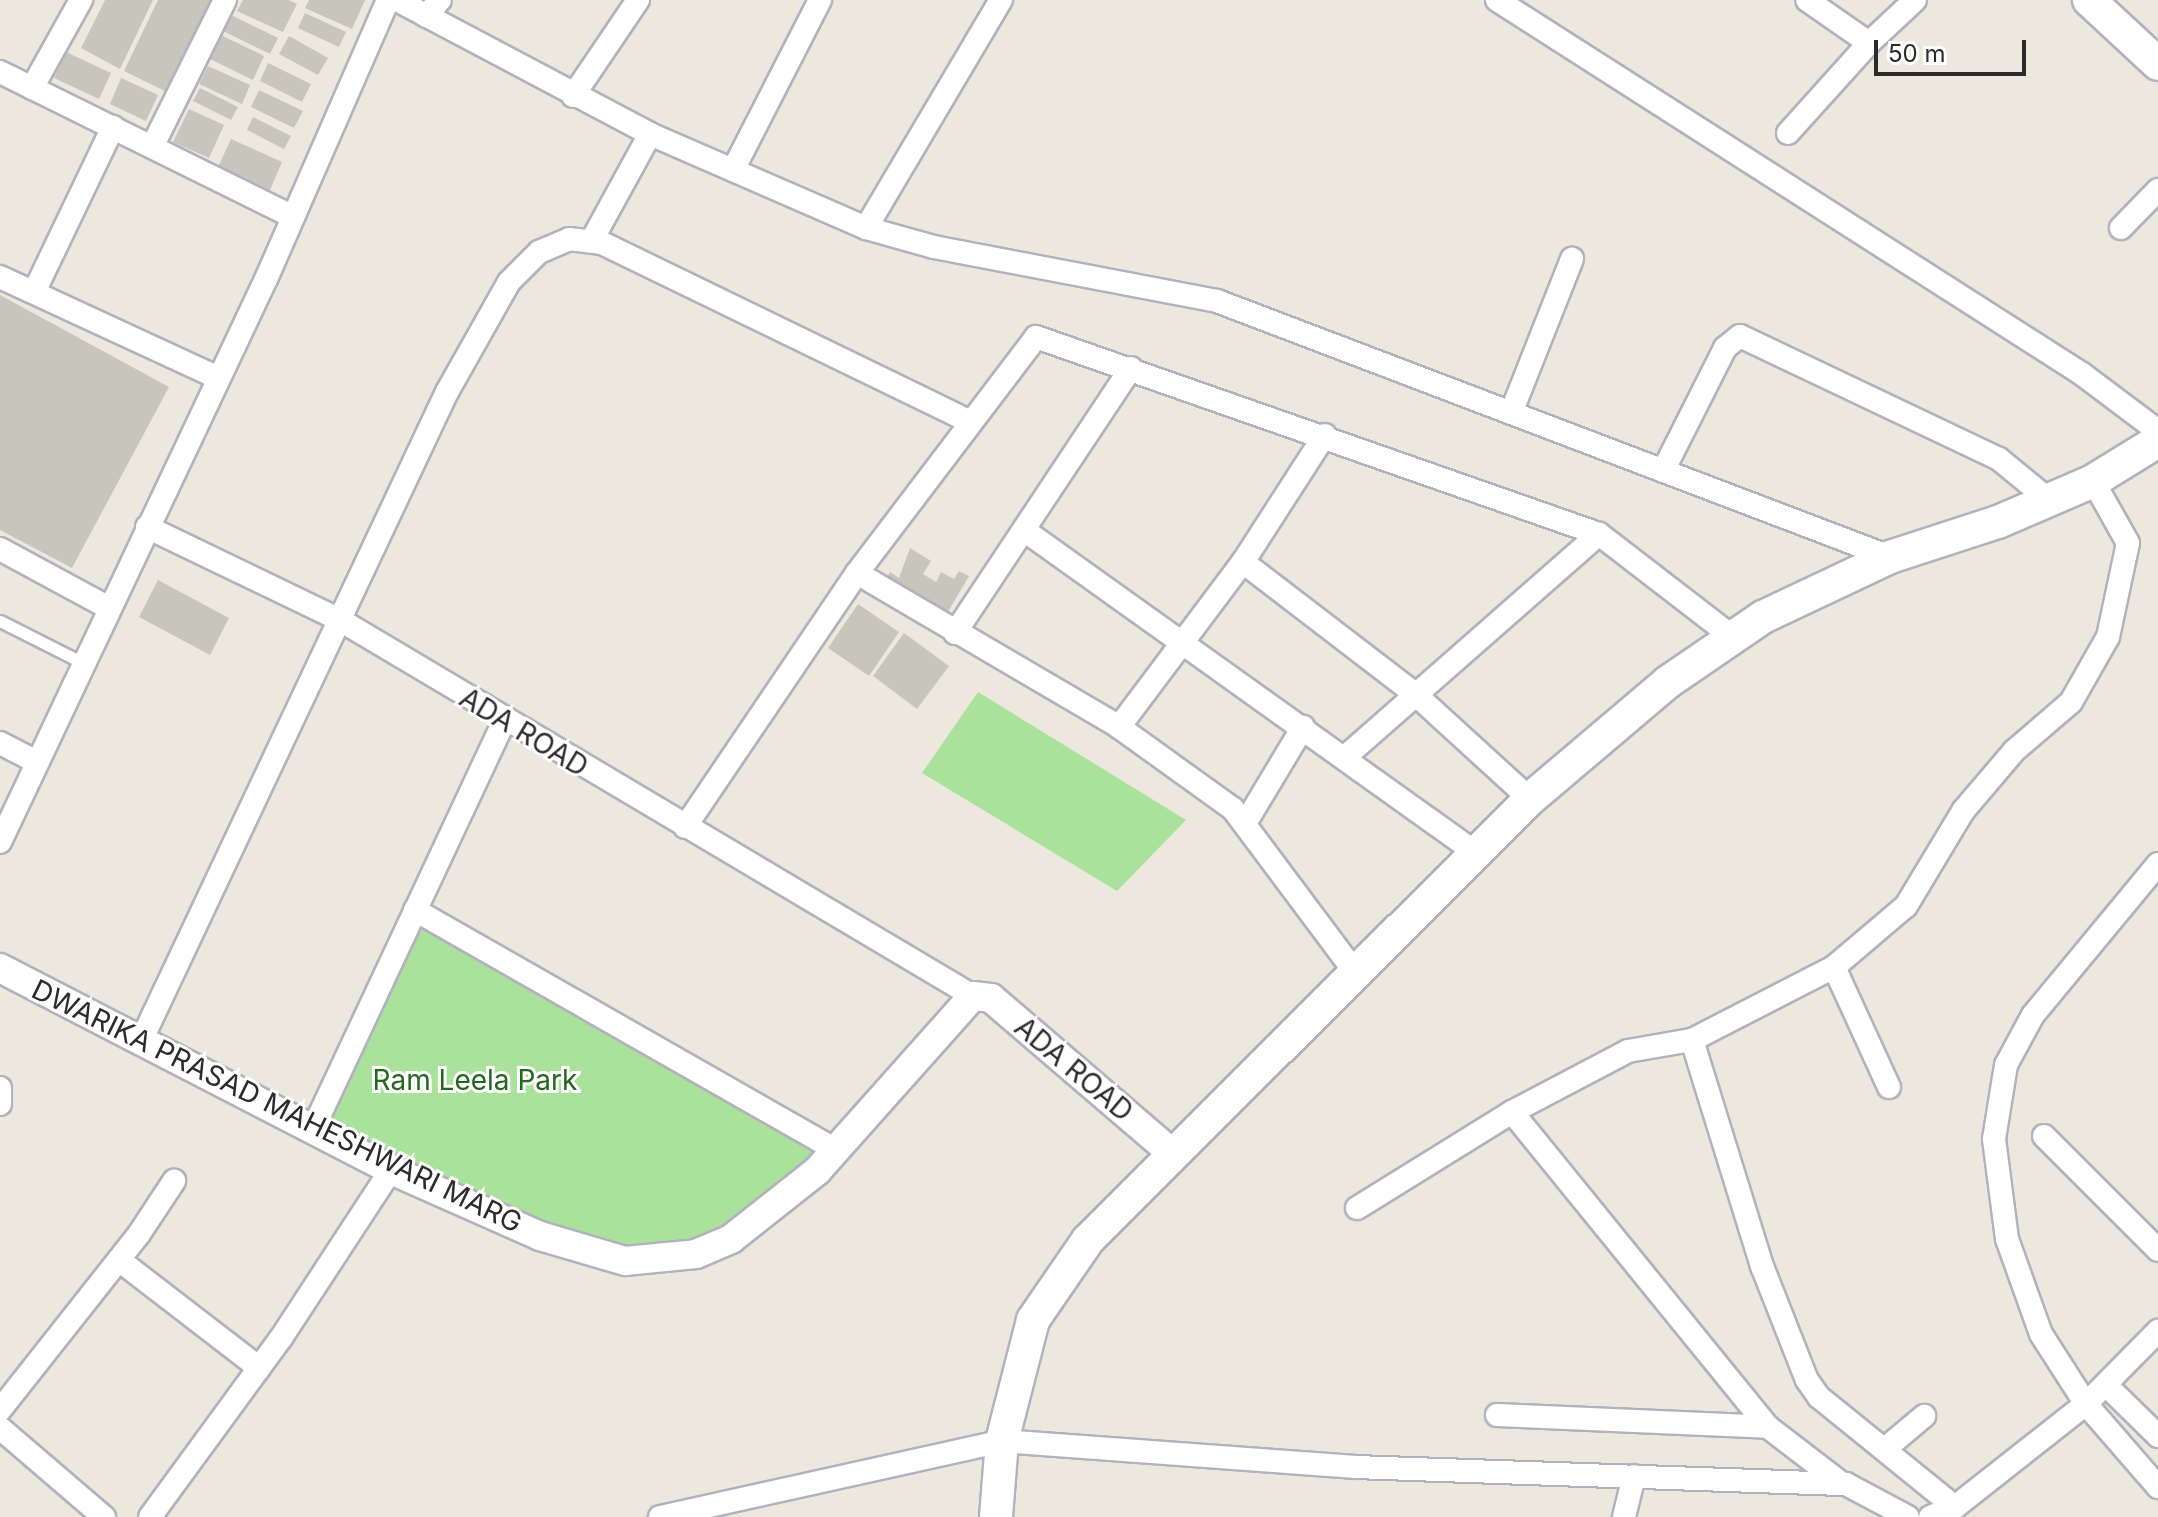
<!DOCTYPE html>
<html>
<head>
<meta charset="utf-8">
<style>
	body { margin:0 }
	#map { position:relative; width:2158px; height:1517px; overflow:hidden; background:#ede8de; font-family:Inter,sans-serif }
	div>[style] { position:absolute }
	[style*='--x'] { left:calc(var(--x)*1px); top:calc(var(--y)*1px); width:calc(var(--w)*1px); rotate:calc(var(--a)*1deg) }
	.green>* { inset:0; background:#aae29b }
	.building>* { inset:0; background:#c8c5bd }
	.roads { filter:drop-shadow(2px 0 #b1b2be) drop-shadow(-2px 0 #b1b2be) drop-shadow(0 2px #b1b2be) drop-shadow(0 -2px #b1b2be) }
	.service>* { height:11px; margin:-5.5px; padding:0 5.5px; transform-origin:5.5px; border-radius:5.5px; background:#fff }
	.minor>* { height:22px; margin:-11px; padding:0 11px; transform-origin:11px; border-radius:11px; background:#fff }
	.tertiary>* { height:28px; margin:-14px; padding:0 14px; transform-origin:14px; border-radius:14px; background:#fff }
	.secondary>* { height:32px; margin:-16px; padding:0 16px; transform-origin:16px; border-radius:16px; background:#fff }
	span { translate:-50% -50%; white-space:nowrap; text-align:center; line-height:1.15; -webkit-text-stroke:6px #fff; paint-order:stroke }
	.street-label { font-size:28px; color:#2b2b2b }
	.park-label { font-size:28px; color:#22681c }
	.scale { position:absolute; left:1874px; top:40px; width:152px; height:36px; box-sizing:border-box; border:4px solid #2b2b2b; border-top:0; padding-left:10px; font-size:24px; line-height:28px; white-space:nowrap; color:#2b2b2b; -webkit-text-stroke:6px #fff; paint-order:stroke }
</style>
</head>
<body>
<div id="map">
	<div class="green">
		<div style="clip-path:polygon(978px 692px,1186px 820px,1117px 891px,922px 773px)"></div>
		<div style="clip-path:polygon(419px 925px,821px 1151px,711px 1244px,626px 1260px,516px 1223px,324px 1123px)"></div>
	</div>
	<div class="building">
		<div style="clip-path:polygon(105px 0,153px 0,120px 69px,81px 48px)"></div>
		<div style="clip-path:polygon(158px 0,212px 0,167px 92px,124px 71px)"></div>
		<div style="clip-path:polygon(243px 0,289px 0,297px 4px,283px 32px,237px 11px)"></div>
		<div style="clip-path:polygon(309px 0,365px 0,352px 29px,305px 8px)"></div>
		<div style="clip-path:polygon(305px 13px,346px 32px,339px 47px,298px 28px)"></div>
		<div style="clip-path:polygon(231px 15px,278px 38px,270px 54px,223px 31px)"></div>
		<div style="clip-path:polygon(221px 35px,264px 56px,253px 80px,210px 59px)"></div>
		<div style="clip-path:polygon(289px 36px,328px 58px,318px 75px,279px 54px)"></div>
		<div style="clip-path:polygon(66px 52px,111px 73px,99px 99px,54px 78px)"></div>
		<div style="clip-path:polygon(268px 63px,311px 84px,302px 102px,260px 81px)"></div>
		<div style="clip-path:polygon(208px 66px,250px 85px,242px 104px,199px 84px)"></div>
		<div style="clip-path:polygon(121px 78px,158px 95px,146px 121px,110px 104px)"></div>
		<div style="clip-path:polygon(200px 88px,238px 107px,231px 120px,193px 101px)"></div>
		<div style="clip-path:polygon(259px 90px,303px 111px,294px 128px,251px 107px)"></div>
		<div style="clip-path:polygon(189px 109px,224px 125px,209px 158px,173px 142px)"></div>
		<div style="clip-path:polygon(253px 117px,291px 136px,284px 149px,247px 130px)"></div>
		<div style="clip-path:polygon(231px 139px,282px 162px,270px 190px,218px 167px)"></div>
		<div style="clip-path:polygon(0 295px,169px 387px,72px 568px,0 530px)"></div>
		<div style="clip-path:polygon(910px 548px,931px 561px,923px 574px,936px 582px,941px 572px,954px 579px,959px 571px,969px 576px,942px 622px,929px 614px,935px 604px,901px 584px,896px 592px,883px 585px,890px 572px,899px 578px)"></div>
		<div style="clip-path:polygon(158px 580px,229px 618px,210px 655px,139px 617px)"></div>
		<div style="clip-path:polygon(858px 604px,899px 632px,869px 676px,828px 648px)"></div>
		<div style="clip-path:polygon(904px 633px,949px 666px,917px 709px,873px 676px)"></div>
	</div>
	<div class="roads">
		<div class="service">
			<div style="--x:0;--y:621;--w:93;--a:26.8"></div>
		</div>
		<div class="minor">
			<div style="--x:397;--y:0;--w:286;--a:27.9"></div>
			<div style="--x:650;--y:134;--w:236;--a:23.5"></div>
			<div style="--x:866;--y:228;--w:71;--a:15.6"></div>
			<div style="--x:934;--y:247;--w:288;--a:10.8"></div>
			<div style="--x:1217;--y:301;--w:720;--a:20.83"></div>
			<div style="--x:1497;--y:0;--w:694;--a:32.59"></div>
			<div style="--x:2082;--y:374;--w:95;--a:36.9"></div>
			<div style="--x:426;--y:16;--w:21;--a:-49"></div>
			<div style="--x:1869;--y:43;--w:63;--a:-43.1"></div>
			<div style="--x:0;--y:72;--w:327;--a:26.3"></div>
			<div style="--x:32;--y:88;--w:101;--a:-60.9"></div>
			<div style="--x:573;--y:96;--w:116;--a:-55.9"></div>
			<div style="--x:1788;--y:133;--w:121;--a:-48"></div>
			<div style="--x:1869;--y:43;--w:75;--a:-145.3"></div>
			<div style="--x:152;--y:147;--w:164;--a:-63.6"></div>
			<div style="--x:733;--y:170;--w:191;--a:-62.9"></div>
			<div style="--x:866;--y:228;--w:265;--a:-59.4"></div>
			<div style="--x:2121;--y:228;--w:53;--a:-45.8"></div>
			<div style="--x:592;--y:240;--w:121;--a:-61.3"></div>
			<div style="--x:0;--y:277;--w:241;--a:24.8"></div>
			<div style="--x:34;--y:292;--w:183;--a:-64.4"></div>
			<div style="--x:1511;--y:413;--w:166;--a:-68.4"></div>
			<div style="--x:1663;--y:471;--w:138;--a:-63.2"></div>
			<div style="--x:1725;--y:348;--w:19;--a:-39"></div>
			<div style="--x:1740;--y:336;--w:287;--a:25.4"></div>
			<div style="--x:1999;--y:459;--w:65;--a:39.4"></div>
			<div style="--x:147;--y:527;--w:214;--a:25.7"></div>
			<div style="--x:340;--y:620;--w:736;--a:30.71"></div>
			<div style="--x:1024;--y:530;--w:556;--a:35.55"></div>
			<div style="--x:0;--y:549;--w:124;--a:28.4"></div>
			<div style="--x:1243;--y:562;--w:217;--a:37.5"></div>
			<div style="--x:1415;--y:694;--w:156;--a:42.4"></div>
			<div style="--x:857;--y:573;--w:304;--a:30.4"></div>
			<div style="--x:1119;--y:727;--w:140;--a:35.7"></div>
			<div style="--x:1233;--y:809;--w:207;--a:53.2"></div>
			<div style="--x:955;--y:633;--w:318;--a:-56.4"></div>
			<div style="--x:1119;--y:727;--w:206;--a:-53.1"></div>
			<div style="--x:1243;--y:562;--w:151;--a:-57.2"></div>
			<div style="--x:0;--y:743;--w:42;--a:27.2"></div>
			<div style="--x:1345;--y:757;--w:338;--a:-41.3"></div>
			<div style="--x:1246;--y:822;--w:111;--a:-59"></div>
			<div style="--x:685;--y:827;--w:307;--a:-55.9"></div>
			<div style="--x:857;--y:573;--w:296;--a:-52.8"></div>
			<div style="--x:1036;--y:337;--w:596;--a:19.29"></div>
			<div style="--x:1599;--y:534;--w:170;--a:37.6"></div>
			<div style="--x:0;--y:842;--w:625;--a:-64.71"></div>
			<div style="--x:267;--y:277;--w:302;--a:-66.4"></div>
			<div style="--x:2158;--y:864;--w:196;--a:129.6"></div>
			<div style="--x:2033;--y:1015;--w:57;--a:118.4"></div>
			<div style="--x:2006;--y:1065;--w:75;--a:99.2"></div>
			<div style="--x:1994;--y:1139;--w:101;--a:82.6"></div>
			<div style="--x:2007;--y:1239;--w:101;--a:70.3"></div>
			<div style="--x:2041;--y:1334;--w:83;--a:57.3"></div>
			<div style="--x:2086;--y:1404;--w:110;--a:49.1"></div>
			<div style="--x:415;--y:910;--w:484;--a:29.7"></div>
			<div style="--x:1834;--y:967;--w:132;--a:65.4"></div>
			<div style="--x:1692;--y:1040;--w:237;--a:72.8"></div>
			<div style="--x:1762;--y:1266;--w:123;--a:68.5"></div>
			<div style="--x:1807;--y:1380;--w:21;--a:55"></div>
			<div style="--x:1819;--y:1397;--w:175;--a:39"></div>
			<div style="--x:141;--y:1041;--w:718;--a:-64.76"></div>
			<div style="--x:447;--y:392;--w:126;--a:-60.6"></div>
			<div style="--x:509;--y:282;--w:42;--a:-45"></div>
			<div style="--x:539;--y:252;--w:33;--a:-23"></div>
			<div style="--x:569;--y:239;--w:33;--a:7"></div>
			<div style="--x:602;--y:243;--w:407;--a:25.9"></div>
			<div style="--x:0;--y:1088;--w:16;--a:90"></div>
			<div style="--x:1512;--y:1112;--w:406;--a:50.9"></div>
			<div style="--x:1768;--y:1427;--w:92;--a:37.5"></div>
			<div style="--x:313;--y:1129;--w:450;--a:-64.9"></div>
			<div style="--x:2044;--y:1136;--w:161;--a:45"></div>
			<div style="--x:1357;--y:1208;--w:182;--a:-31.8"></div>
			<div style="--x:1512;--y:1112;--w:131;--a:-27.7"></div>
			<div style="--x:1628;--y:1051;--w:65;--a:-9.8"></div>
			<div style="--x:1692;--y:1040;--w:160;--a:-27.2"></div>
			<div style="--x:1834;--y:967;--w:94;--a:-40.3"></div>
			<div style="--x:1906;--y:906;--w:111;--a:-59"></div>
			<div style="--x:1963;--y:811;--w:79;--a:-49.6"></div>
			<div style="--x:2014;--y:751;--w:75;--a:-40.7"></div>
			<div style="--x:2071;--y:702;--w:75;--a:-60.4"></div>
			<div style="--x:2108;--y:637;--w:96;--a:-78"></div>
			<div style="--x:2128;--y:543;--w:71;--a:-119.4"></div>
			<div style="--x:119;--y:1260;--w:177;--a:37.6"></div>
			<div style="--x:2106;--y:1385;--w:73;--a:44.4"></div>
			<div style="--x:0;--y:1410;--w:224;--a:-51.7"></div>
			<div style="--x:139;--y:1234;--w:64;--a:-56.6"></div>
			<div style="--x:1497;--y:1415;--w:271;--a:2.5"></div>
			<div style="--x:0;--y:1428;--w:137;--a:40.6"></div>
			<div style="--x:1886;--y:1448;--w:50;--a:-40.1"></div>
			<div style="--x:150;--y:1517;--w:222;--a:-53.8"></div>
			<div style="--x:281;--y:1338;--w:201;--a:-56.8"></div>
			<div style="--x:660;--y:1517;--w:350;--a:-12.5"></div>
			<div style="--x:1002;--y:1441;--w:354;--a:4.2"></div>
			<div style="--x:1355;--y:1467;--w:491;--a:2"></div>
			<div style="--x:1846;--y:1484;--w:70;--a:28"></div>
			<div style="--x:1624;--y:1517;--w:42;--a:-76.3"></div>
			<div style="--x:1930;--y:1517;--w:27;--a:-22"></div>
			<div style="--x:1955;--y:1507;--w:167;--a:-38.2"></div>
			<div style="--x:2086;--y:1404;--w:103;--a:-45.4"></div>
		</div>
		<div class="tertiary">
			<div style="--x:0;--y:968;--w:440;--a:27.3"></div>
			<div style="--x:391;--y:1170;--w:163;--a:23.9"></div>
			<div style="--x:540;--y:1236;--w:89;--a:16.4"></div>
			<div style="--x:625;--y:1261;--w:71;--a:-5.6"></div>
			<div style="--x:696;--y:1254;--w:38;--a:-23"></div>
			<div style="--x:731;--y:1239;--w:110;--a:-38.3"></div>
			<div style="--x:817;--y:1171;--w:234;--a:-48.3"></div>
			<div style="--x:973;--y:996;--w:18;--a:6"></div>
			<div style="--x:991;--y:998;--w:238;--a:40.6"></div>
		</div>
		<div class="secondary">
			<div style="--x:2089;--y:0;--w:94;--a:42.8"></div>
			<div style="--x:996;--y:1517;--w:76;--a:-85.5"></div>
			<div style="--x:1002;--y:1441;--w:125;--a:-75.6"></div>
			<div style="--x:1033;--y:1320;--w:97;--a:-55.5"></div>
			<div style="--x:1088;--y:1240;--w:624;--a:-44.94"></div>
			<div style="--x:1530;--y:799;--w:181;--a:-40.3"></div>
			<div style="--x:1668;--y:682;--w:115;--a:-34.4"></div>
			<div style="--x:1763;--y:617;--w:140;--a:-25.3"></div>
			<div style="--x:1890;--y:557;--w:114;--a:-18"></div>
			<div style="--x:1998;--y:522;--w:103;--a:-23.3"></div>
			<div style="--x:2093;--y:481;--w:76;--a:-31.6"></div>
		</div>
	</div>
	<div class="street-label">
		<span style="left:524px;top:732px;rotate:31deg">ADA ROAD</span>
		<span style="left:1074px;top:1069px;rotate:40deg">ADA ROAD</span>
		<span style="left:277px;top:1106px;rotate:26deg">DWARIKA PRASAD MAHESHWARI MARG</span>
	</div>
	<div class="park-label">
		<span style="left:475px;top:1080px">Ram Leela Park</span>
	</div>
	<div class="scale">50 m</div>
</div>
</body>
</html>
